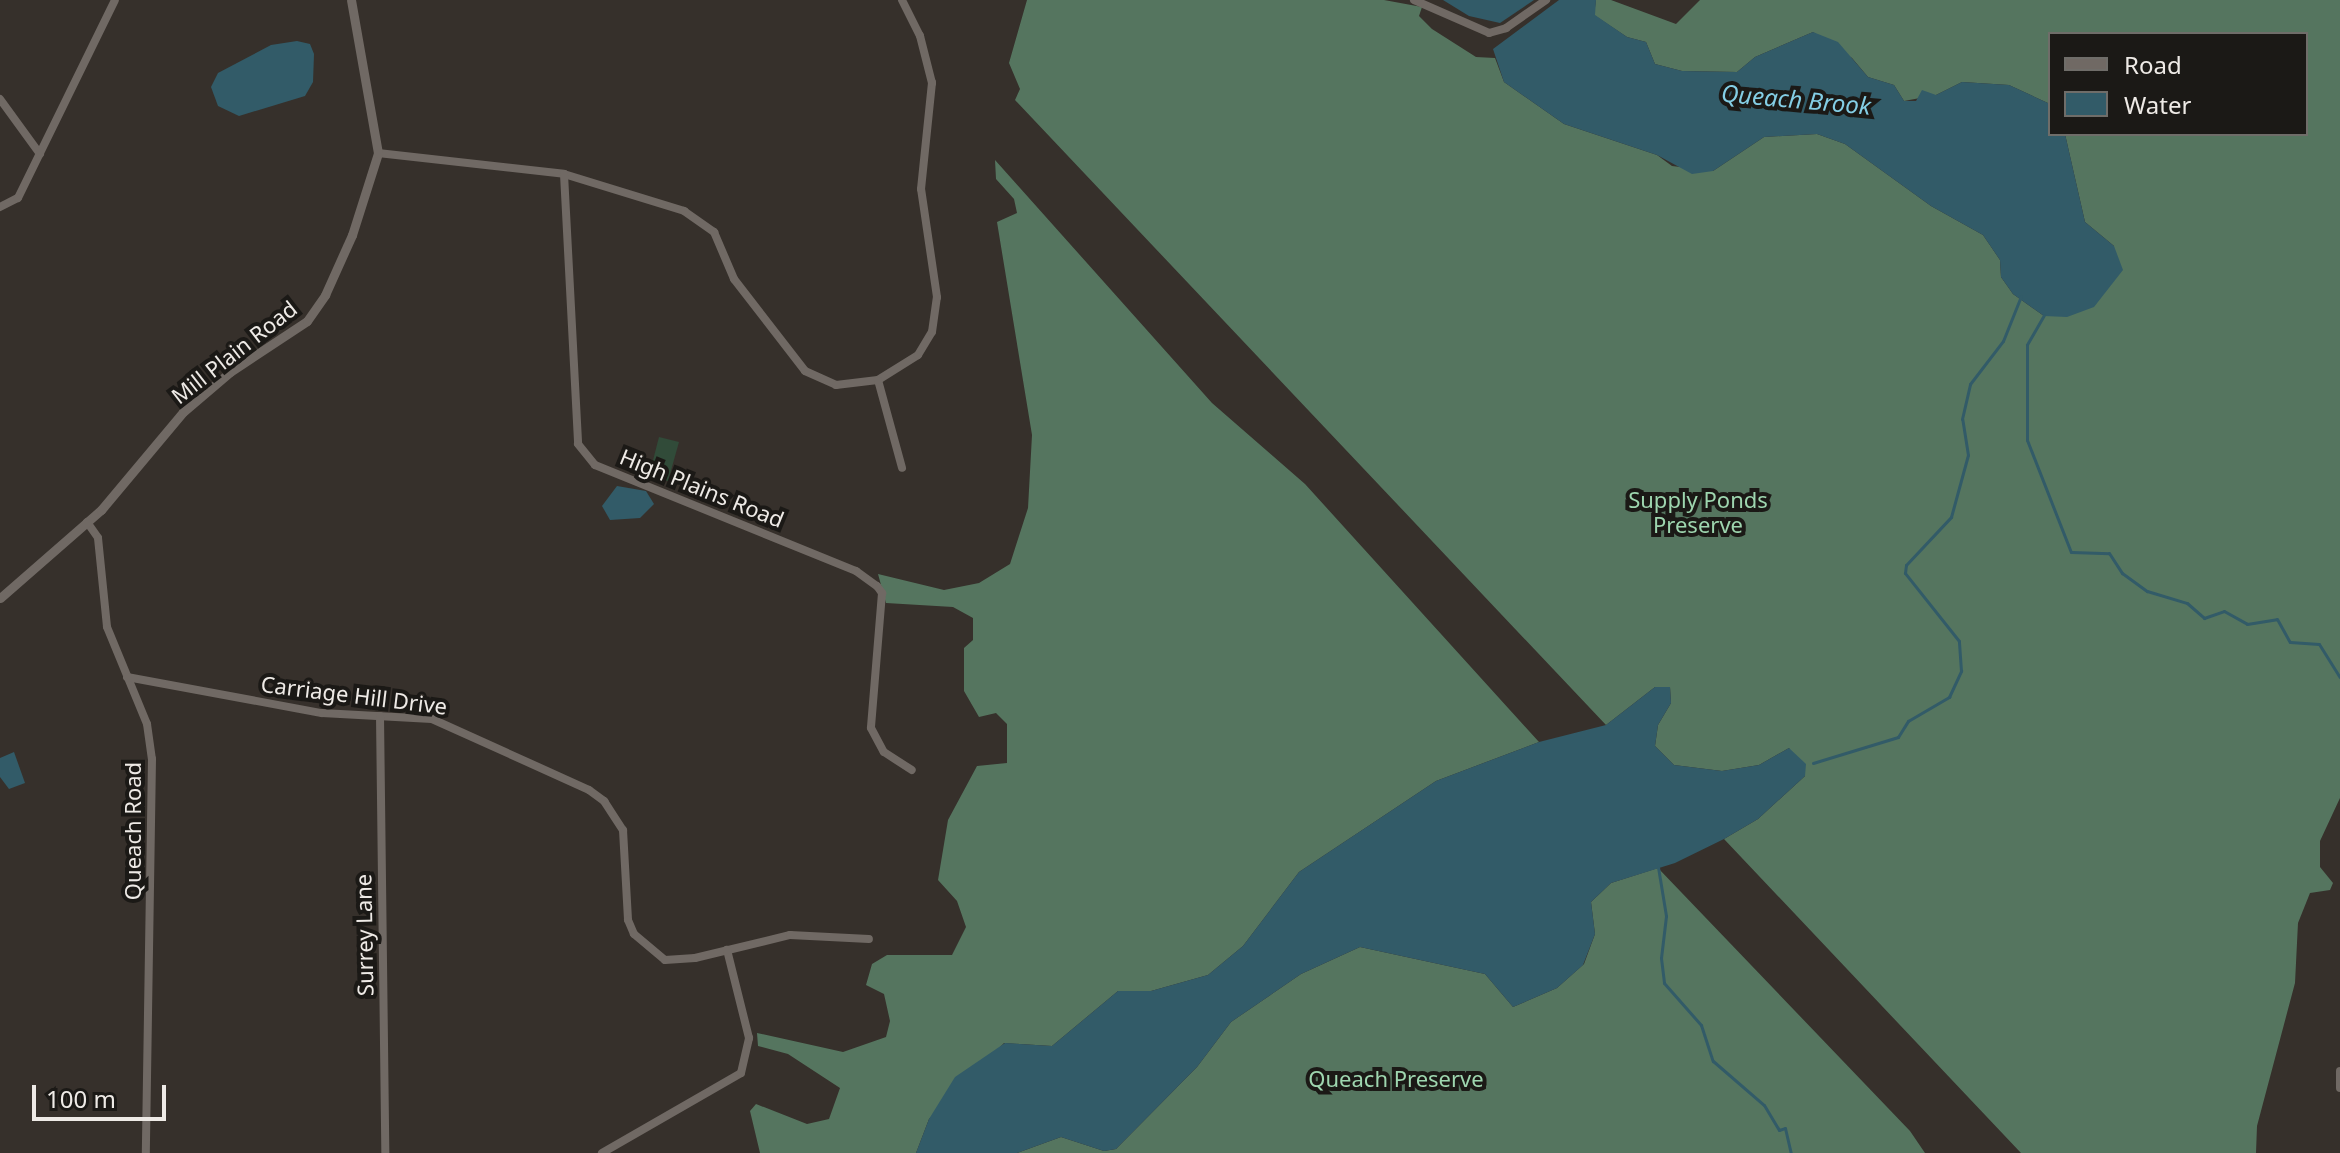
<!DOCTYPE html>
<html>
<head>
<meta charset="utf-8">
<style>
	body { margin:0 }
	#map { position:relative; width:2340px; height:1153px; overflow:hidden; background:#36302b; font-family:"Noto Sans",sans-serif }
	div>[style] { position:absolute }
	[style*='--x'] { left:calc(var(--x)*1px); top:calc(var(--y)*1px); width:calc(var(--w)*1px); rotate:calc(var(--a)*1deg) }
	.green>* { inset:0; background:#314b39 }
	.forest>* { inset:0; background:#55755f }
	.water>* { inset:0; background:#325b68 }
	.stream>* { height:3px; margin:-1.5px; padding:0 1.5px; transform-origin:1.5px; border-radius:1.5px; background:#325b68 }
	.minor>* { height:8px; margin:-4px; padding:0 4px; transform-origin:4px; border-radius:4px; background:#706964 }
	.tertiary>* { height:9px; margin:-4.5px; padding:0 4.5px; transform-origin:4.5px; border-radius:4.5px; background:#706964 }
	span { translate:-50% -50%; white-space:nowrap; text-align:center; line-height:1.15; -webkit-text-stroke:8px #1b1916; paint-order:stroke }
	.street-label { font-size:22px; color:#eeeae6 }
	.park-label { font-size:22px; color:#9ed6af }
	.water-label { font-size:24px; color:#84cee5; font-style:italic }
	.legend { position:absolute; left:2048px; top:32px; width:260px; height:104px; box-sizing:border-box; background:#1b1916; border:2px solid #6f6d69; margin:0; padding:10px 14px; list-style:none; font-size:24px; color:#eeeae6 }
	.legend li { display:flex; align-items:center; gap:16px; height:40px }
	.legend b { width:40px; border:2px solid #6f6d69 }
	.scale { position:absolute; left:32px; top:1085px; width:134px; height:36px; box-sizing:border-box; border:4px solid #eeeae6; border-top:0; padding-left:10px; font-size:24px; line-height:28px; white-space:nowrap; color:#eeeae6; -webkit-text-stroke:6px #1b1916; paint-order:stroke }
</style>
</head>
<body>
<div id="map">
	<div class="green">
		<div style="clip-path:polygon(659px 437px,679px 442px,668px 481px,649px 476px)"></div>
	</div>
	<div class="forest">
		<div style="clip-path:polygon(1027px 0,1384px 0,1422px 7px,1419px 16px,1432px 29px,1476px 57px,1495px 58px,1504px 82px,1564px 124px,1657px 155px,1672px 166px,1713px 171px,1764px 137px,1817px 134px,1845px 144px,1931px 206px,1983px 235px,2000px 260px,2001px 277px,2013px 294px,2044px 316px,2114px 246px,2085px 222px,2065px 134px,2306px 134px,2306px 34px,2050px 34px,2050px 104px,2009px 85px,1962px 82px,1936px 95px,1904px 101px,1894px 85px,1868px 77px,1852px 58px,1813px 32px,1755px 57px,1737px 72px,1682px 71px,1655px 64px,1646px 42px,1627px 37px,1594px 15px,1596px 0,1611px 0,1676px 24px,1700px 0,2340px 0,2340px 798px,2320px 841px,2320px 867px,2333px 883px,2330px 890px,2310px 893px,2298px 923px,2295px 983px,2257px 1126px,2256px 1153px,2021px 1153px,1724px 839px,1758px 819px,1805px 776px,1789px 748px,1759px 765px,1722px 771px,1674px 765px,1655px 746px,1658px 725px,1671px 703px,1670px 687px,1655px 687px,1606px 725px,1015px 100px,1020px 89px,1009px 63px)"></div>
		<div style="clip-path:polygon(995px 160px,1212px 403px,1305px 484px,1539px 742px,1436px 781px,1299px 872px,1243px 946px,1208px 975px,1151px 991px,1118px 991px,1052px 1046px,1004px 1043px,929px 1119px,916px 1153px,760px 1153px,750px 1111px,756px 1104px,807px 1124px,829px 1119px,840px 1088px,788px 1054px,758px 1046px,757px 1033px,843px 1052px,886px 1037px,890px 1021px,884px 994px,866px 985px,872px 964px,887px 955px,952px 955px,966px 927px,957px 901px,938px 880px,948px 820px,977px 766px,1007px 763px,1007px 724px,996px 713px,979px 717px,964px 691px,964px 648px,973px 640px,973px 618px,953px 607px,886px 603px,878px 574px,944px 590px,979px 583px,1010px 564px,1028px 508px,1032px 435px,997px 222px,1017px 213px,1014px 199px,996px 179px)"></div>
		<div style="clip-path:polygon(1658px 868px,1910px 1131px,1925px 1153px,1017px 1153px,1061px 1137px,1104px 1151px,1116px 1149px,1197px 1067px,1231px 1022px,1301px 974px,1360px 947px,1485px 974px,1513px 1007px,1557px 988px,1584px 964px,1595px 934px,1591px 902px,1611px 883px)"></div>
	</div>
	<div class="water">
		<div style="clip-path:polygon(1443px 0,1534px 0,1500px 23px,1469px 16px)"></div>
		<div style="clip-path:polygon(1559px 0,1596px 0,1595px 15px,1627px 37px,1646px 42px,1655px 64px,1682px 71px,1737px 72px,1755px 57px,1813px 32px,1838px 42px,1868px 77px,1894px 85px,1904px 101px,1916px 101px,1922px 90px,1936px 95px,1962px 82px,2009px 85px,2050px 104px,2050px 134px,2065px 134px,2085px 222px,2114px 246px,2123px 270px,2094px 307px,2067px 317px,2044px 316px,2013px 294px,2001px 277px,2000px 260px,1983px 235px,1931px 206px,1845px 144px,1817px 134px,1764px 137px,1713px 171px,1692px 174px,1657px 155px,1564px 124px,1504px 82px,1493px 49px)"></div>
		<div style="clip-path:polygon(297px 41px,310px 44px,314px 54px,313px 82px,305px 96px,239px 116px,218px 106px,211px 87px,218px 73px,271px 45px)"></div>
		<div style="clip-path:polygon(617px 486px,646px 491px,654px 504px,640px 518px,610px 520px,602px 506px)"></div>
		<div style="clip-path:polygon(1655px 687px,1670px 687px,1671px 703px,1658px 725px,1655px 746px,1674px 765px,1722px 771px,1759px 765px,1789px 748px,1806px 764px,1805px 776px,1758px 819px,1724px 839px,1675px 863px,1611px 883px,1591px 902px,1595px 934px,1583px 965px,1557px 988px,1513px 1007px,1485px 974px,1360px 947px,1301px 974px,1231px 1022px,1197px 1067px,1116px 1149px,1104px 1151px,1061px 1137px,1017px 1153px,916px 1153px,929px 1119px,955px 1077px,1005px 1043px,1052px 1046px,1118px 991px,1151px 991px,1208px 975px,1243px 946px,1299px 872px,1436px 781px,1539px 742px,1606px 725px)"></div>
		<div style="clip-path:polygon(14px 752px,25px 783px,9px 789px,0 777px,0 758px)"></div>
	</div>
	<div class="stream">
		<div style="--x:2044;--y:315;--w:34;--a:120"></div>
		<div style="--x:2027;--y:345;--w:95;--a:90"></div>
		<div style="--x:2027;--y:440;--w:120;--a:68.6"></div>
		<div style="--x:2071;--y:552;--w:38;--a:2"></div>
		<div style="--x:2109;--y:553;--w:24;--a:57"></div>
		<div style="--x:2122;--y:573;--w:31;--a:36"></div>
		<div style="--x:2147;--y:591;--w:42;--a:16.7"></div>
		<div style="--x:2187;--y:603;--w:23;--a:41"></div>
		<div style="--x:2204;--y:618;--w:21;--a:-19"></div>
		<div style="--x:2224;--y:611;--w:26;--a:29"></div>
		<div style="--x:2247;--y:624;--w:30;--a:-9"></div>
		<div style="--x:2277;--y:619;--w:26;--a:61"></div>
		<div style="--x:2290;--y:642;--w:29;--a:4"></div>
		<div style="--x:2319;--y:644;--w:39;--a:58"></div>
		<div style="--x:1813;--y:763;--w:89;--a:-17"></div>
		<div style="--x:1898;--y:737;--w:19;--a:-58"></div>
		<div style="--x:1908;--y:721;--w:48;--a:-30.3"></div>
		<div style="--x:1949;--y:697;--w:29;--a:-65"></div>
		<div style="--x:1961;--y:671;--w:30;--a:-94"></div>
		<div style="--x:1959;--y:641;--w:87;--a:-128.5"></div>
		<div style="--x:1905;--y:573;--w:8;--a:-83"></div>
		<div style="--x:1906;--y:565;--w:66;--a:-46.8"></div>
		<div style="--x:1951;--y:517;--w:64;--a:-74.7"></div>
		<div style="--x:1968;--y:455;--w:36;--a:-99"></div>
		<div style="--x:1962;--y:419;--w:36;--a:-77"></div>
		<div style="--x:1970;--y:384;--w:54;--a:-52.5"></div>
		<div style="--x:2003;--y:341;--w:48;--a:-68.2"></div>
		<div style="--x:1658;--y:867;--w:50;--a:80.7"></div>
		<div style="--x:1666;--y:916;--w:42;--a:96.8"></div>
		<div style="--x:1661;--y:958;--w:25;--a:83"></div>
		<div style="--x:1664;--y:983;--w:56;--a:48.6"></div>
		<div style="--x:1701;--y:1025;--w:38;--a:72"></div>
		<div style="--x:1713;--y:1061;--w:67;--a:40.8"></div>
		<div style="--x:1764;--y:1105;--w:29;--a:59"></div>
		<div style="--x:1779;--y:1130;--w:6;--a:-18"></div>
		<div style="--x:1785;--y:1128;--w:26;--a:77"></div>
	</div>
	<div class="minor">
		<div style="--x:1414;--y:0;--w:82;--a:23.7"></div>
		<div style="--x:1489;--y:33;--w:18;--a:-16"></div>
		<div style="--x:1506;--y:28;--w:49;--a:-35"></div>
		<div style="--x:0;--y:99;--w:68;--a:54"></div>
		<div style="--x:378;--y:153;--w:187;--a:6.4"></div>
		<div style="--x:564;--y:174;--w:126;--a:17.1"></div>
		<div style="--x:684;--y:211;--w:37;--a:35"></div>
		<div style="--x:714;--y:232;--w:51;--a:66.9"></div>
		<div style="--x:734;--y:279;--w:116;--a:52.3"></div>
		<div style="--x:805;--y:371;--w:34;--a:24"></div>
		<div style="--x:836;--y:385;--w:42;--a:-6.8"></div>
		<div style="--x:878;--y:380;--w:47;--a:-32"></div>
		<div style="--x:918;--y:355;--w:27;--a:-59"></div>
		<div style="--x:932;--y:332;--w:35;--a:-82"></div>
		<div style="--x:937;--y:297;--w:109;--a:-98.4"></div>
		<div style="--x:921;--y:189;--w:107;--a:-84.1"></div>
		<div style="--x:932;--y:83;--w:49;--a:-104.3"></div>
		<div style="--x:920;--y:36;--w:40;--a:-116.6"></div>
		<div style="--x:564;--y:174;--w:270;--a:87"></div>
		<div style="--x:578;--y:444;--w:27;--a:51"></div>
		<div style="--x:595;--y:465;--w:282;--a:22.1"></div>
		<div style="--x:856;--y:571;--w:26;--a:36"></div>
		<div style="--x:877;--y:586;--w:9;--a:54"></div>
		<div style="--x:882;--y:593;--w:135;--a:94.7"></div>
		<div style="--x:871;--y:728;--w:27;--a:62"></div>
		<div style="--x:884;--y:752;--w:33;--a:33"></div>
		<div style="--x:0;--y:207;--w:20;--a:-27"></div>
		<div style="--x:18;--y:198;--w:220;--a:-63.9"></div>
		<div style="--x:878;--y:380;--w:91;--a:74.7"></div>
		<div style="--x:87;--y:522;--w:19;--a:55"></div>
		<div style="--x:98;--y:538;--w:89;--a:84.2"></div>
		<div style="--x:107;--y:627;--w:105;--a:67.6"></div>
		<div style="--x:147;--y:724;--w:35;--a:82"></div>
		<div style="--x:152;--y:759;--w:394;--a:90.9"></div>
		<div style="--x:127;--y:677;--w:198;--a:10.5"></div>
		<div style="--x:322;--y:713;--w:110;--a:3.1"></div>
		<div style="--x:432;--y:719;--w:172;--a:24.3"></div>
		<div style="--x:589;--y:790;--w:19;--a:36"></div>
		<div style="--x:604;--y:801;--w:35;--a:57"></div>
		<div style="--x:623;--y:830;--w:90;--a:86.8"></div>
		<div style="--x:628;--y:920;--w:15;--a:67"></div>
		<div style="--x:634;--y:934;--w:40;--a:40"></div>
		<div style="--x:665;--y:960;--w:30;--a:-4"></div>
		<div style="--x:695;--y:958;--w:98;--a:-13.6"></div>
		<div style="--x:790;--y:935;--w:79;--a:2.9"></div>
		<div style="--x:380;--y:716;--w:437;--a:89.3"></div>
		<div style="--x:2340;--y:1071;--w:17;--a:90"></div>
		<div style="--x:602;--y:1153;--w:160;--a:-29.9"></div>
		<div style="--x:741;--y:1073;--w:36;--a:-77"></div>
		<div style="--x:749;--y:1038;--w:91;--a:-104"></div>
	</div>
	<div class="tertiary">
		<div style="--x:0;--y:598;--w:134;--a:-41.1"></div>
		<div style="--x:101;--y:510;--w:128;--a:-50.1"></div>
		<div style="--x:183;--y:412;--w:62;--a:-40.4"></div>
		<div style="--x:230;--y:372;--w:92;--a:-33.5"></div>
		<div style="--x:307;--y:321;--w:32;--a:-55"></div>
		<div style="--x:325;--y:295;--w:66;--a:-65.8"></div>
		<div style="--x:352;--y:235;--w:86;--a:-72.4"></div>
		<div style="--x:378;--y:153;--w:155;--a:-100"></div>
	</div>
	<div class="street-label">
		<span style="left:234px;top:352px;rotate:-38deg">Mill Plain Road</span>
		<span style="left:702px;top:488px;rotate:22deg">High Plains Road</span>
		<span style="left:354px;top:695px;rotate:7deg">Carriage Hill Drive</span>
		<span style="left:133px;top:831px;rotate:-90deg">Queach Road</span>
		<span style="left:364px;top:935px;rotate:-91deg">Surrey Lane</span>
	</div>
	<div class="park-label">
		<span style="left:1698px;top:512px">Supply Ponds<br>Preserve</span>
		<span style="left:1396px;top:1079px">Queach Preserve</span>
	</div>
	<div class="water-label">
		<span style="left:1796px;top:99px;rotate:5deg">Queach Brook</span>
	</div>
	<ul class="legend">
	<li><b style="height:10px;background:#706964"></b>Road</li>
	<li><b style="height:22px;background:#325b68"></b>Water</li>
	</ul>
	<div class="scale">100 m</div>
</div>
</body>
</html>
